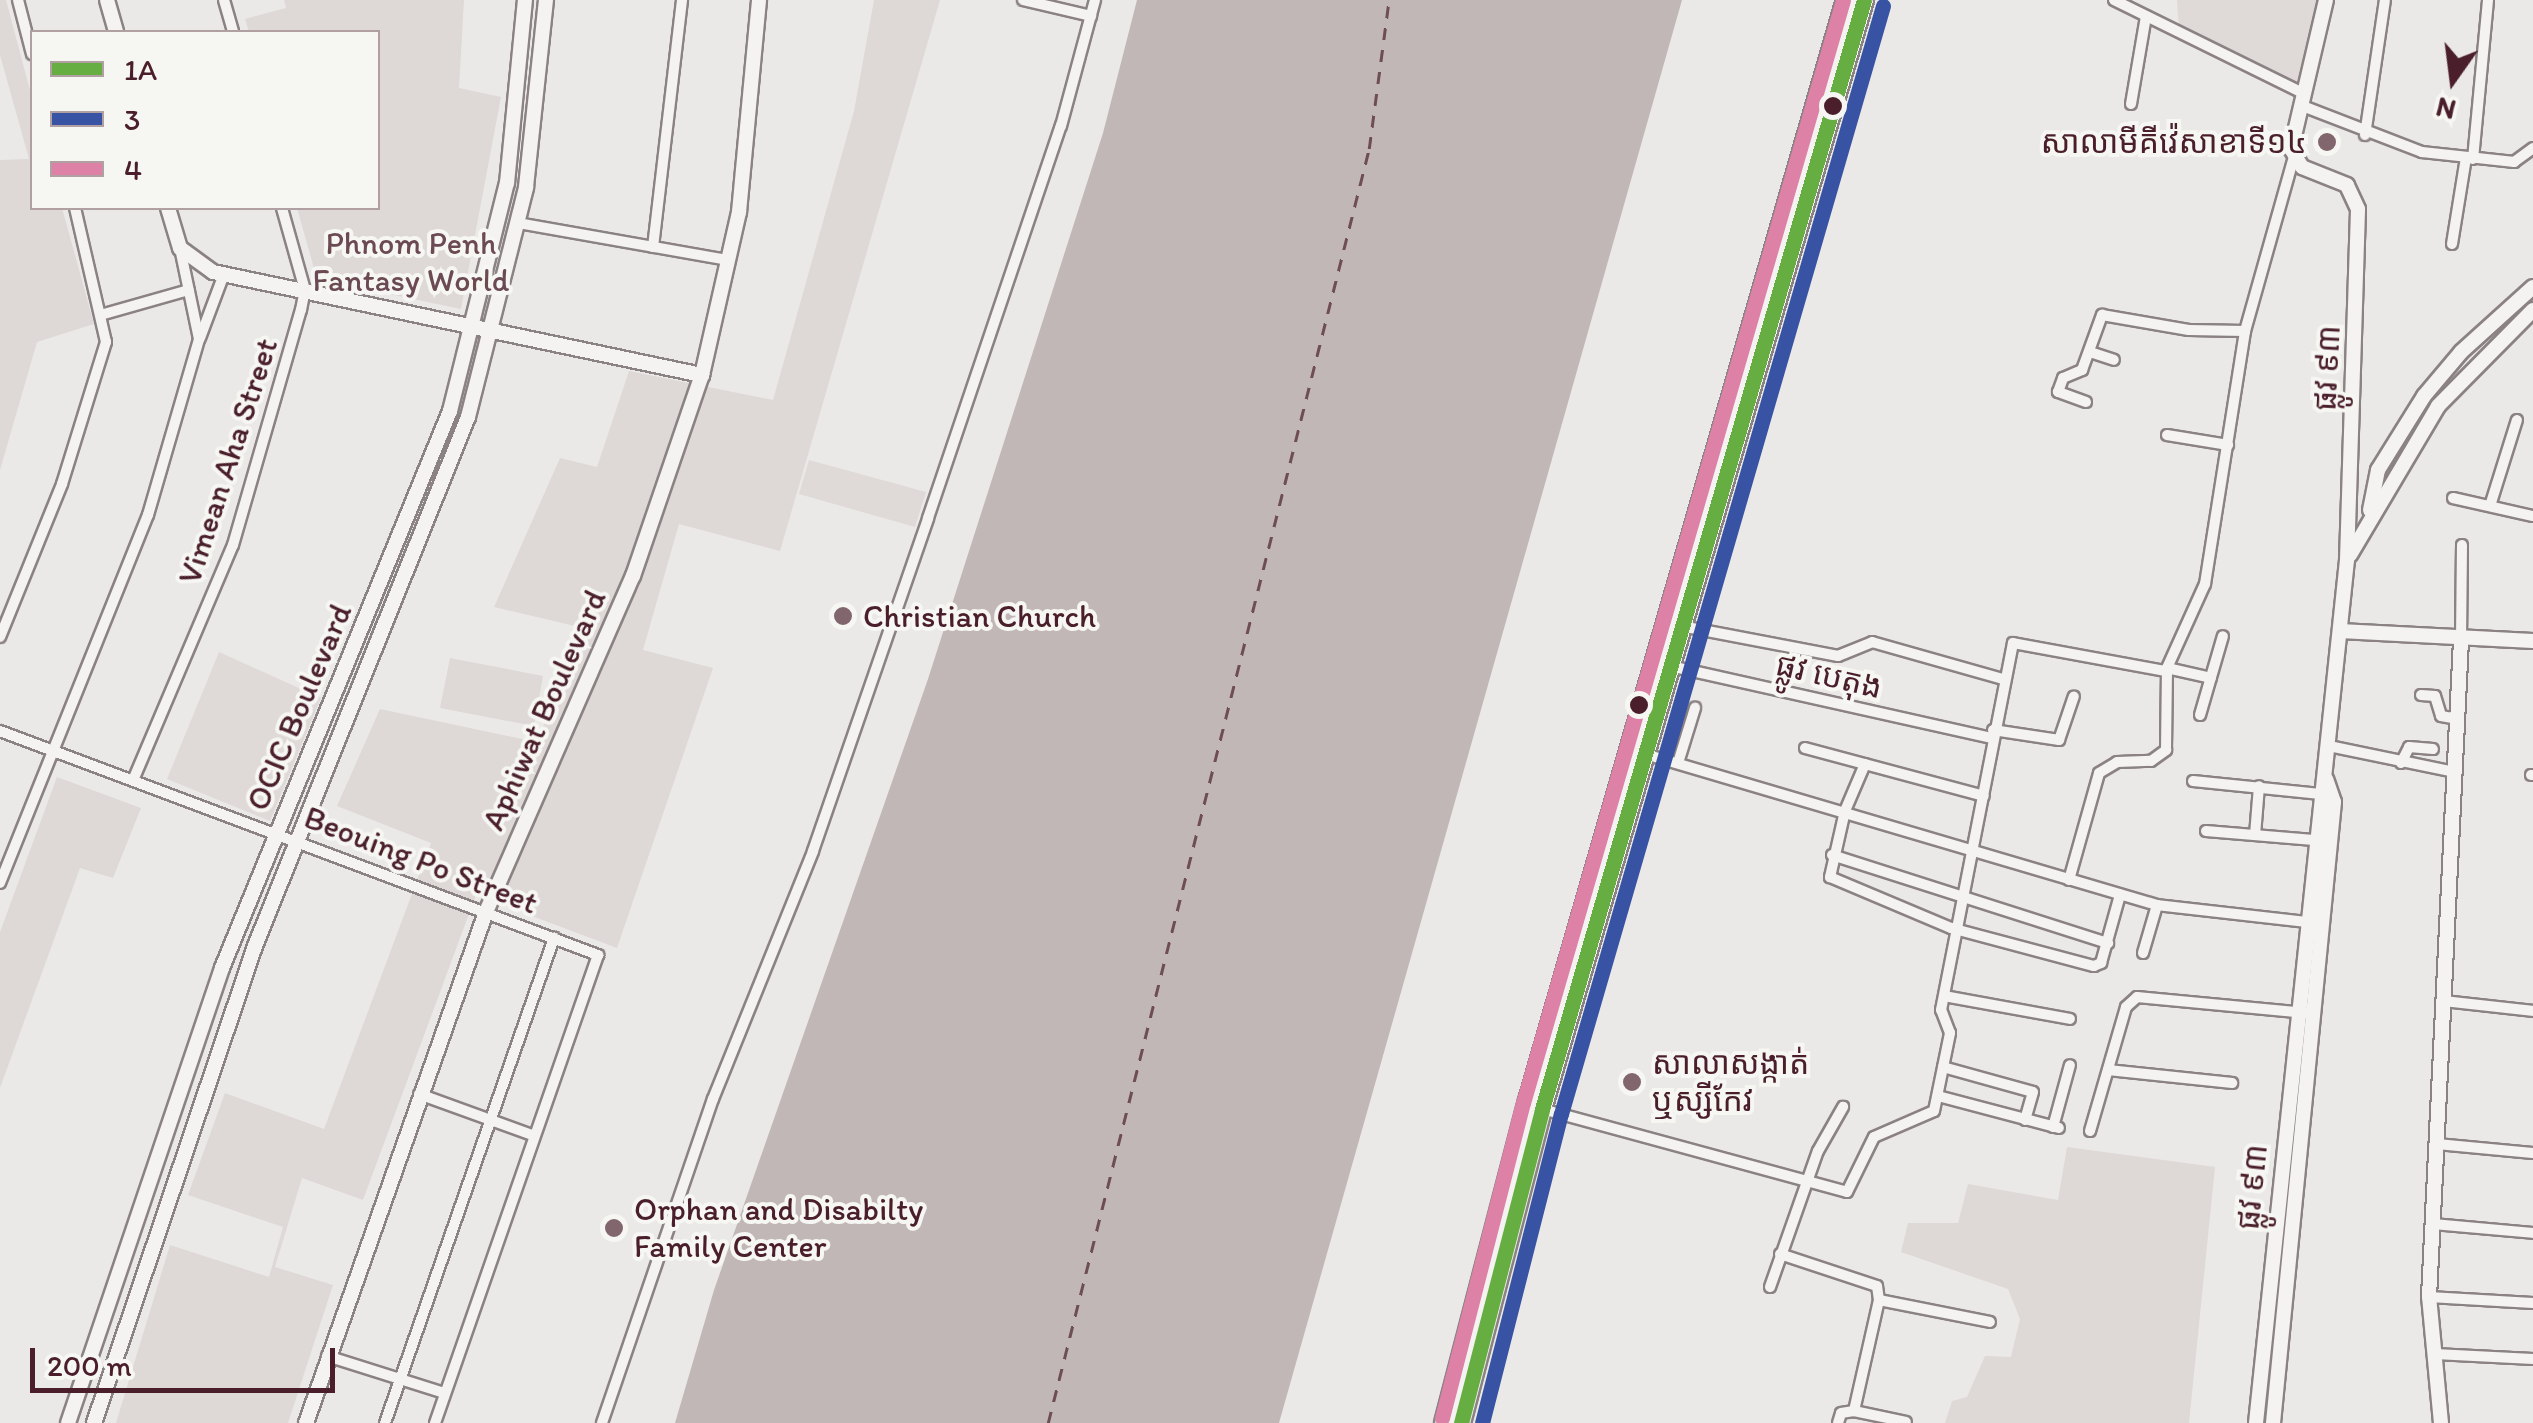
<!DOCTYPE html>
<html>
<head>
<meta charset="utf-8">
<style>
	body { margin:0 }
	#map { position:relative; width:2533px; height:1423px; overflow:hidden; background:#ebe9e7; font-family:Itim,"Noto Sans Khmer",sans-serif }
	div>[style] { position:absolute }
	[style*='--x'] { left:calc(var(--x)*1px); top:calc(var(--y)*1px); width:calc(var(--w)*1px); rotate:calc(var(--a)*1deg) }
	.built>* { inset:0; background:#dfd9d8 }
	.green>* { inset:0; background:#ded8d7 }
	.water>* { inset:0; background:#c2b7b7 }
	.ferry>* { height:2.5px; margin-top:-1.25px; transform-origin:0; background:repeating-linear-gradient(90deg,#6e4d55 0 12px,transparent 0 22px) }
	.roads { filter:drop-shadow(2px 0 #8b8283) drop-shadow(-2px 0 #8b8283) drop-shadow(0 2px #8b8283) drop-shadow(0 -2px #8b8283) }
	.street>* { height:10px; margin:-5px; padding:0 5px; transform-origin:5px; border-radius:5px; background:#f4f3f1 }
	.secondary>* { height:14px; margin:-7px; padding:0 7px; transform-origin:7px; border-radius:7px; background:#f4f3f1 }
	.highway>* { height:18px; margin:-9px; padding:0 9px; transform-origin:9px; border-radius:9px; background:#f4f3f1 }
	.bus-1>* { height:15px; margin:-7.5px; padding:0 7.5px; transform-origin:7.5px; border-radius:7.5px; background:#66ad42 }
	.bus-2>* { height:15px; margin:-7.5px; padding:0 7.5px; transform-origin:7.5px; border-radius:7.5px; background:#3853a4 }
	.bus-3>* { height:15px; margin:-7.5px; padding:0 7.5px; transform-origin:7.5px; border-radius:7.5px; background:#dd81a7 }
	.dots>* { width:28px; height:28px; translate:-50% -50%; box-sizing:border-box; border:5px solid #f6f6f2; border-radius:50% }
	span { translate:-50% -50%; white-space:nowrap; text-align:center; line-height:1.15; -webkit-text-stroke:8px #f6f6f2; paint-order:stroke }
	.poi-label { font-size:32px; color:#4a1f2b }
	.right { translate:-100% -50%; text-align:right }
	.left { translate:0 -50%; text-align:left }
	.park-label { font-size:32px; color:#6c4a53 }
	.street-label { font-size:32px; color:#4a1f2b }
	.legend { position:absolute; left:30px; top:30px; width:350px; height:180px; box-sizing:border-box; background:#f6f6f2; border:2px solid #b1a0a2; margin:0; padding:12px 18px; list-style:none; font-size:30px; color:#4a1f2b }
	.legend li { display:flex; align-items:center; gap:20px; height:50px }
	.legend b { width:50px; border:2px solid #b1a0a2 }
	.north { position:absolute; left:2403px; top:30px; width:100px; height:100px; -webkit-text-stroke:8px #f6f6f2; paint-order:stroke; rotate:194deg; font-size:28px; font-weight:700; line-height:40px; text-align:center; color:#4a1f2b }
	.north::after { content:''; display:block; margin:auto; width:35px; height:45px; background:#4a1f2b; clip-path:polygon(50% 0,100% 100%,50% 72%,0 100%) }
	.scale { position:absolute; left:30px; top:1348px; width:305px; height:45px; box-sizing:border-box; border:5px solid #4a1f2b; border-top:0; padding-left:12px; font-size:30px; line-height:35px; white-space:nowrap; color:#4a1f2b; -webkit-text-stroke:8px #f6f6f2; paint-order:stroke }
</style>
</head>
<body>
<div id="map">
	<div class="built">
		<div style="clip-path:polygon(2177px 0,2318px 0,2297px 85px,2288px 86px,2179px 31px)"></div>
		<div style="clip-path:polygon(809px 460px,926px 492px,915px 527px,799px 494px)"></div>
		<div style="clip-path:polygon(219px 652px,321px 698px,270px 821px,167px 779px)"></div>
	</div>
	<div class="green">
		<div style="clip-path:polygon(0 0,6px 0,32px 98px,32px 208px,62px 208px,94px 324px,37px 342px,0 470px,0 160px,29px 159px,0 55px)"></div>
		<div style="clip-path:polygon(284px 0,464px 0,459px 88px,501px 97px,461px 309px,317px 279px,297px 208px,378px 208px,378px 32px,249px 32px,245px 19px,286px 8px)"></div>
		<div style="clip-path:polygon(874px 0,940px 0,780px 551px,679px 524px,643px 650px,713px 668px,617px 948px,476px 895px,363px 1200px,302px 1178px,275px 1267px,333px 1285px,288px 1423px,116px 1423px,170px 1245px,269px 1277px,283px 1227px,188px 1195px,225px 1093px,324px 1129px,431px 843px,337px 806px,380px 709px,536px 742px,588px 629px,494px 607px,560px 458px,597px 467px,629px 371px,773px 400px,854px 111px)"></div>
		<div style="clip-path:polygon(450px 658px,543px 676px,534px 726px,440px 708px)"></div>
		<div style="clip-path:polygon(57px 777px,141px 808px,113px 878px,80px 868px,0 1088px,0 932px)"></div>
		<div style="clip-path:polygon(2067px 1147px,2215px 1167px,2189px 1423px,1945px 1423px,1952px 1401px,1967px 1397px,1985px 1356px,2011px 1357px,2020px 1319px,2008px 1289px,1901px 1252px,1908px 1223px,1958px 1223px,1968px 1184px,2058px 1200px)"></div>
	</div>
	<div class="water">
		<div style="clip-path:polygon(1137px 0,1682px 0,1279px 1423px,675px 1423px,714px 1290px,928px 679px,1103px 133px)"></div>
	</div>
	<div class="ferry">
		<div style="--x:1048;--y:1423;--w:1314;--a:-75.86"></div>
		<div style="--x:1369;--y:149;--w:150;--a:-82.4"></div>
	</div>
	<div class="roads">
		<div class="street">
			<div style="--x:18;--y:0;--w:56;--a:75.5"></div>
			<div style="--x:224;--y:0;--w:33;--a:74"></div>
			<div style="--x:1023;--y:0;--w:70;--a:13.2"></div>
			<div style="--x:2114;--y:0;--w:211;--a:26.2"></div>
			<div style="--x:2131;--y:104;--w:89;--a:-80.3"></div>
			<div style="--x:2300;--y:105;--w:131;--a:21.1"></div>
			<div style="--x:2422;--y:152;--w:93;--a:6.2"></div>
			<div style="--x:2514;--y:162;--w:24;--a:-36"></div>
			<div style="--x:2365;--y:135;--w:136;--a:-81.6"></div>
			<div style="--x:2473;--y:159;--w:160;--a:-84.6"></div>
			<div style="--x:518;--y:223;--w:213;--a:10"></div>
			<div style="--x:2452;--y:244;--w:87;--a:-80.8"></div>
			<div style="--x:653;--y:247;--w:249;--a:-83.3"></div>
			<div style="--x:104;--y:314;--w:88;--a:-15.8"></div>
			<div style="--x:200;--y:338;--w:68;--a:-69.4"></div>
			<div style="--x:2090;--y:352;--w:25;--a:18"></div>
			<div style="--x:2086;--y:402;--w:30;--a:-160"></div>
			<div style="--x:2058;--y:392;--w:15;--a:-70"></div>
			<div style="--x:2063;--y:378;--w:21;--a:-23"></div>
			<div style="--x:2082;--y:370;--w:59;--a:-70"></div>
			<div style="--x:2102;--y:315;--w:88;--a:9.8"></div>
			<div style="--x:2189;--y:330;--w:56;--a:1"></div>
			<div style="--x:2167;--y:435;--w:62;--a:9.3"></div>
			<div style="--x:2453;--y:498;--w:82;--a:12.7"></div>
			<div style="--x:2490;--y:506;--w:90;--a:-72.6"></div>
			<div style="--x:1681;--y:626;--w:160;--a:10.8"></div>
			<div style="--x:1838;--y:656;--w:37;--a:-22"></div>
			<div style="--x:1872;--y:642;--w:136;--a:15.8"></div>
			<div style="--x:0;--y:637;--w:165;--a:-67.9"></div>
			<div style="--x:62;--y:484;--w:149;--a:-72.8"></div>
			<div style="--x:106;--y:342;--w:138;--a:-103"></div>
			<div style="--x:2461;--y:640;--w:95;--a:-89.4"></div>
			<div style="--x:1670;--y:666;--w:329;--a:12.6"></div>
			<div style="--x:2167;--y:668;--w:45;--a:12.8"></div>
			<div style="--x:2421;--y:695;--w:14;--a:4"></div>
			<div style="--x:2435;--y:696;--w:21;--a:73"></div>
			<div style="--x:2441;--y:716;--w:17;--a:10"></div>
			<div style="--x:2200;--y:715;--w:82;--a:-73.8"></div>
			<div style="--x:1993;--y:730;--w:67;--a:8.6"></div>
			<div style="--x:2059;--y:740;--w:46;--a:-71.2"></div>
			<div style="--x:0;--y:731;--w:639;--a:20.54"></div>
			<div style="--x:598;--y:955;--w:496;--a:109.2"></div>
			<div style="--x:2329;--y:746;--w:129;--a:11.7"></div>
			<div style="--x:1805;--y:748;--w:185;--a:15"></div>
			<div style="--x:1645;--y:754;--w:534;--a:16.43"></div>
			<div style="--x:2157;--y:905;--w:159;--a:6.5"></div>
			<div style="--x:1678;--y:763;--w:58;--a:-72.8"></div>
			<div style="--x:2401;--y:763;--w:18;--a:-63"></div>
			<div style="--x:2409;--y:747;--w:24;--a:5"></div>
			<div style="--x:1865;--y:764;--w:51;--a:113.1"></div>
			<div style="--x:1845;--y:811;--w:68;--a:102.8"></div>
			<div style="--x:1830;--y:877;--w:131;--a:22.9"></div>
			<div style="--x:1951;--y:928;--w:148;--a:14.9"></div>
			<div style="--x:2094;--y:966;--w:8;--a:-23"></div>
			<div style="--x:2101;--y:963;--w:71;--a:-74.4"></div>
			<div style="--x:2531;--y:775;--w:2;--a:0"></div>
			<div style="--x:134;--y:778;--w:253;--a:-67"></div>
			<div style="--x:233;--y:545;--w:245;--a:-73.9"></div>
			<div style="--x:301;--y:310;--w:20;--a:-79"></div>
			<div style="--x:305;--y:290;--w:85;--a:-105.7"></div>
			<div style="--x:2193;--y:781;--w:128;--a:5.8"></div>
			<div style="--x:2206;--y:831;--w:108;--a:4.8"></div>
			<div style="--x:2255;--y:835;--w:49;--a:-85.3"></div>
			<div style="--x:1832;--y:855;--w:290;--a:17.7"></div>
			<div style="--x:2069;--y:880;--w:111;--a:-74.3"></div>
			<div style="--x:2099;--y:773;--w:21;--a:-31"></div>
			<div style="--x:2117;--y:762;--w:34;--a:-2"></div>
			<div style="--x:2151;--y:761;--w:19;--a:-36"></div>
			<div style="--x:2166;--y:750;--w:82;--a:-89.3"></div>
			<div style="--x:2167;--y:668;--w:92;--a:-65.7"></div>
			<div style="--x:2205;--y:584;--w:256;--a:-81"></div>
			<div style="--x:2245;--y:331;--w:178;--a:-74.3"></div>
			<div style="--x:0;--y:883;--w:397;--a:-68.1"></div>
			<div style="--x:148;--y:515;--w:183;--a:-73.8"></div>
			<div style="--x:199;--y:339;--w:93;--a:-101.8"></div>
			<div style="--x:2143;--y:953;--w:50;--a:-73.7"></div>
			<div style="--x:1944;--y:996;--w:128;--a:10.3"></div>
			<div style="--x:2444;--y:1001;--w:90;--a:6.4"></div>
			<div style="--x:1943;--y:1067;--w:93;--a:15.5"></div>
			<div style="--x:2033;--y:1092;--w:29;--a:106"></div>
			<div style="--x:2108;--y:1070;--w:125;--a:6"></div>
			<div style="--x:419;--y:1094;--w:120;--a:19.9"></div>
			<div style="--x:1938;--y:1096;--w:125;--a:14.8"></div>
			<div style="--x:1542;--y:1109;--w:316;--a:15.2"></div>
			<div style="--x:1847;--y:1192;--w:61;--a:-63.9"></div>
			<div style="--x:1874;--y:1137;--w:65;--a:-23.4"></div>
			<div style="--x:1934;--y:1111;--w:80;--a:-78.4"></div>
			<div style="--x:1950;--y:1033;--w:25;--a:-111"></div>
			<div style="--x:1941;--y:1010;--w:374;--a:-78.9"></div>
			<div style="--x:2013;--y:643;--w:156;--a:10.4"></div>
			<div style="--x:2053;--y:1127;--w:64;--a:-74.7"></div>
			<div style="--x:2090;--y:1131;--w:129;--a:-73.8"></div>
			<div style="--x:2126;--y:1007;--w:15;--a:-42"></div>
			<div style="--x:2137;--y:997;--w:170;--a:5.4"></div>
			<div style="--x:2437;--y:1144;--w:96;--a:5.4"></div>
			<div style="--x:2433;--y:1224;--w:100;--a:5.1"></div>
			<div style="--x:1780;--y:1254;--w:102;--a:18.3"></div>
			<div style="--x:1877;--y:1286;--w:14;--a:82"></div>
			<div style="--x:1879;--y:1300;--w:113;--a:11.2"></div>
			<div style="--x:1770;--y:1287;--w:144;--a:-70.6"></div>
			<div style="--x:1818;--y:1151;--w:51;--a:-60.4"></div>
			<div style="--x:2429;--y:1297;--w:104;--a:3.3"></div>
			<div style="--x:1879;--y:1300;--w:114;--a:102.7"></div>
			<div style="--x:1854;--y:1411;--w:53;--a:11.9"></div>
			<div style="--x:2435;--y:1354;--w:98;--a:2.9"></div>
			<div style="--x:327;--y:1356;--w:123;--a:17.5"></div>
			<div style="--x:385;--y:1423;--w:514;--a:-70.79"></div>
			<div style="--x:602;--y:1423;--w:342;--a:-71.1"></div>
			<div style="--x:713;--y:1099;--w:267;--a:-68"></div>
			<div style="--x:813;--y:851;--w:352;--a:-70.9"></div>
			<div style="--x:928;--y:518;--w:414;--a:-71.3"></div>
			<div style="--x:1061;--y:126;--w:131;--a:-74.9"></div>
			<div style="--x:1838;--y:1423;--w:10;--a:-73"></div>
			<div style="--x:1841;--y:1413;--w:13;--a:-9"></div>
		</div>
		<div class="secondary">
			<div style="--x:107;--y:0;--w:33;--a:74"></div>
			<div style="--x:168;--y:208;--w:42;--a:73.3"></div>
			<div style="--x:180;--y:248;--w:41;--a:36"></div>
			<div style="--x:213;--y:272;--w:500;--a:11.9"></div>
			<div style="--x:2370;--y:510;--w:41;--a:-78.7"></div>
			<div style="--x:2378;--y:470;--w:87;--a:-58.1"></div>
			<div style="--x:2424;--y:396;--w:57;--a:-49.9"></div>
			<div style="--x:2461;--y:352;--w:97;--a:-42.1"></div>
			<div style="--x:2350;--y:555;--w:173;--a:-59.4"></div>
			<div style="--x:2438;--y:406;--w:135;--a:-45.3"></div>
			<div style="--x:2340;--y:631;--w:193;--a:3"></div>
			<div style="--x:68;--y:1423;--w:480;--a:-71.3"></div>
			<div style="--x:222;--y:968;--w:602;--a:-67.74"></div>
			<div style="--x:450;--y:411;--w:235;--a:-76"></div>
			<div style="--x:507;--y:183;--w:184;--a:-84.4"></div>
			<div style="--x:94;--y:1423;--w:503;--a:-71.35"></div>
			<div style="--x:255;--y:946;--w:570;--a:-68.07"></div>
			<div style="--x:468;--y:417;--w:237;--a:-75.8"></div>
			<div style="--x:526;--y:187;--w:188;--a:-83.9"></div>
			<div style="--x:306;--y:1423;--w:542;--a:-70.6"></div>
			<div style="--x:486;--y:912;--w:367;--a:-66.4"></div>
			<div style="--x:633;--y:576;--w:213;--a:-71.1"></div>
			<div style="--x:702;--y:375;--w:167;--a:-77.2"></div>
			<div style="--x:739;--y:212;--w:213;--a:-84.6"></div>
			<div style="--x:2256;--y:1423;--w:868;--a:-83.98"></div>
			<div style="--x:2347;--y:560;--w:351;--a:-88.2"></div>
			<div style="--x:2358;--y:209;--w:26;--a:-115"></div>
			<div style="--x:2347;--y:185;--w:48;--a:-158.2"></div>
			<div style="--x:2302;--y:167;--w:21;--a:-121"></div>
			<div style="--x:2291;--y:149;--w:153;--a:-76.8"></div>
			<div style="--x:2273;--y:1423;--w:624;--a:-84.39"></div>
			<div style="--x:2334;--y:802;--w:24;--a:-109"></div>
			<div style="--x:2441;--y:1423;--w:127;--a:-95.4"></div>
			<div style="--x:2429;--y:1297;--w:658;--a:-87.21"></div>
		</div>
		<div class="highway">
			<div style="--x:1444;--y:1423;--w:333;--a:-75.4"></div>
			<div style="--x:1528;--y:1101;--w:1146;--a:-73.89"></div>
			<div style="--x:1461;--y:1423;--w:324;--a:-75.5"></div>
			<div style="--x:1542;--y:1109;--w:1155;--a:-73.81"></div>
		</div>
	</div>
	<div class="bus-1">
		<div style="--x:1461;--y:1423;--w:324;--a:-75.5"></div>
		<div style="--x:1542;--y:1109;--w:1155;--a:-73.81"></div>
	</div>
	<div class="bus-2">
		<div style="--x:1482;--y:1423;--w:319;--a:-75.7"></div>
		<div style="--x:1561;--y:1114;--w:1154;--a:-73.8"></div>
	</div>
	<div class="bus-3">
		<div style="--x:1442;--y:1418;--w:325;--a:-75.6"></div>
		<div style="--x:1523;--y:1103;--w:1148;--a:-73.82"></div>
	</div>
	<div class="dots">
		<div style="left:1833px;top:106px;background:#4a1f2b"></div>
		<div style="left:2327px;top:142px;background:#82666d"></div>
		<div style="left:843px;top:616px;background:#82666d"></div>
		<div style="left:1639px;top:705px;background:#4a1f2b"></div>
		<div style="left:1632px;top:1082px;background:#82666d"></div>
		<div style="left:614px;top:1228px;background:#82666d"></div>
	</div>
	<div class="poi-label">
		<span class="right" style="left:2307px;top:142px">សាលាមីគីវ៉េសាខាទី១៤</span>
		<span class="left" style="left:863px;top:616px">Christian Church</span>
		<span class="left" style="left:1652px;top:1082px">សាលាសង្កាត់<br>ឬស្សីកែវ</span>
		<span class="left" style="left:634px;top:1228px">Orphan and Disabilty<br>Family Center</span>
	</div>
	<div class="park-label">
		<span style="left:411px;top:262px">Phnom Penh<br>Fantasy World</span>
	</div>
	<div class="street-label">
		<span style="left:2327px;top:368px;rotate:-87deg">ផ្លូវ ៩៣</span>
		<span style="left:228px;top:461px;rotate:-72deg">Vimean Aha Street</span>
		<span style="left:1829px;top:676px;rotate:13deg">ផ្លូវ បេតុង</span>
		<span style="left:299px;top:707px;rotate:-67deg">OCIC Boulevard</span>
		<span style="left:544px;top:710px;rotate:-66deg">Aphiwat Boulevard</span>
		<span style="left:421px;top:860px;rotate:21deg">Beouing Po Street</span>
		<span style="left:2252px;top:1187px;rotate:-84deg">ផ្លូវ ៩៣</span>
	</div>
	<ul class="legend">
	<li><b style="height:12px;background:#66ad42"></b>1A</li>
	<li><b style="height:12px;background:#3853a4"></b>3</li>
	<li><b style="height:12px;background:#dd81a7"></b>4</li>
	</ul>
	<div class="north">N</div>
	<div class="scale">200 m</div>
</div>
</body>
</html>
